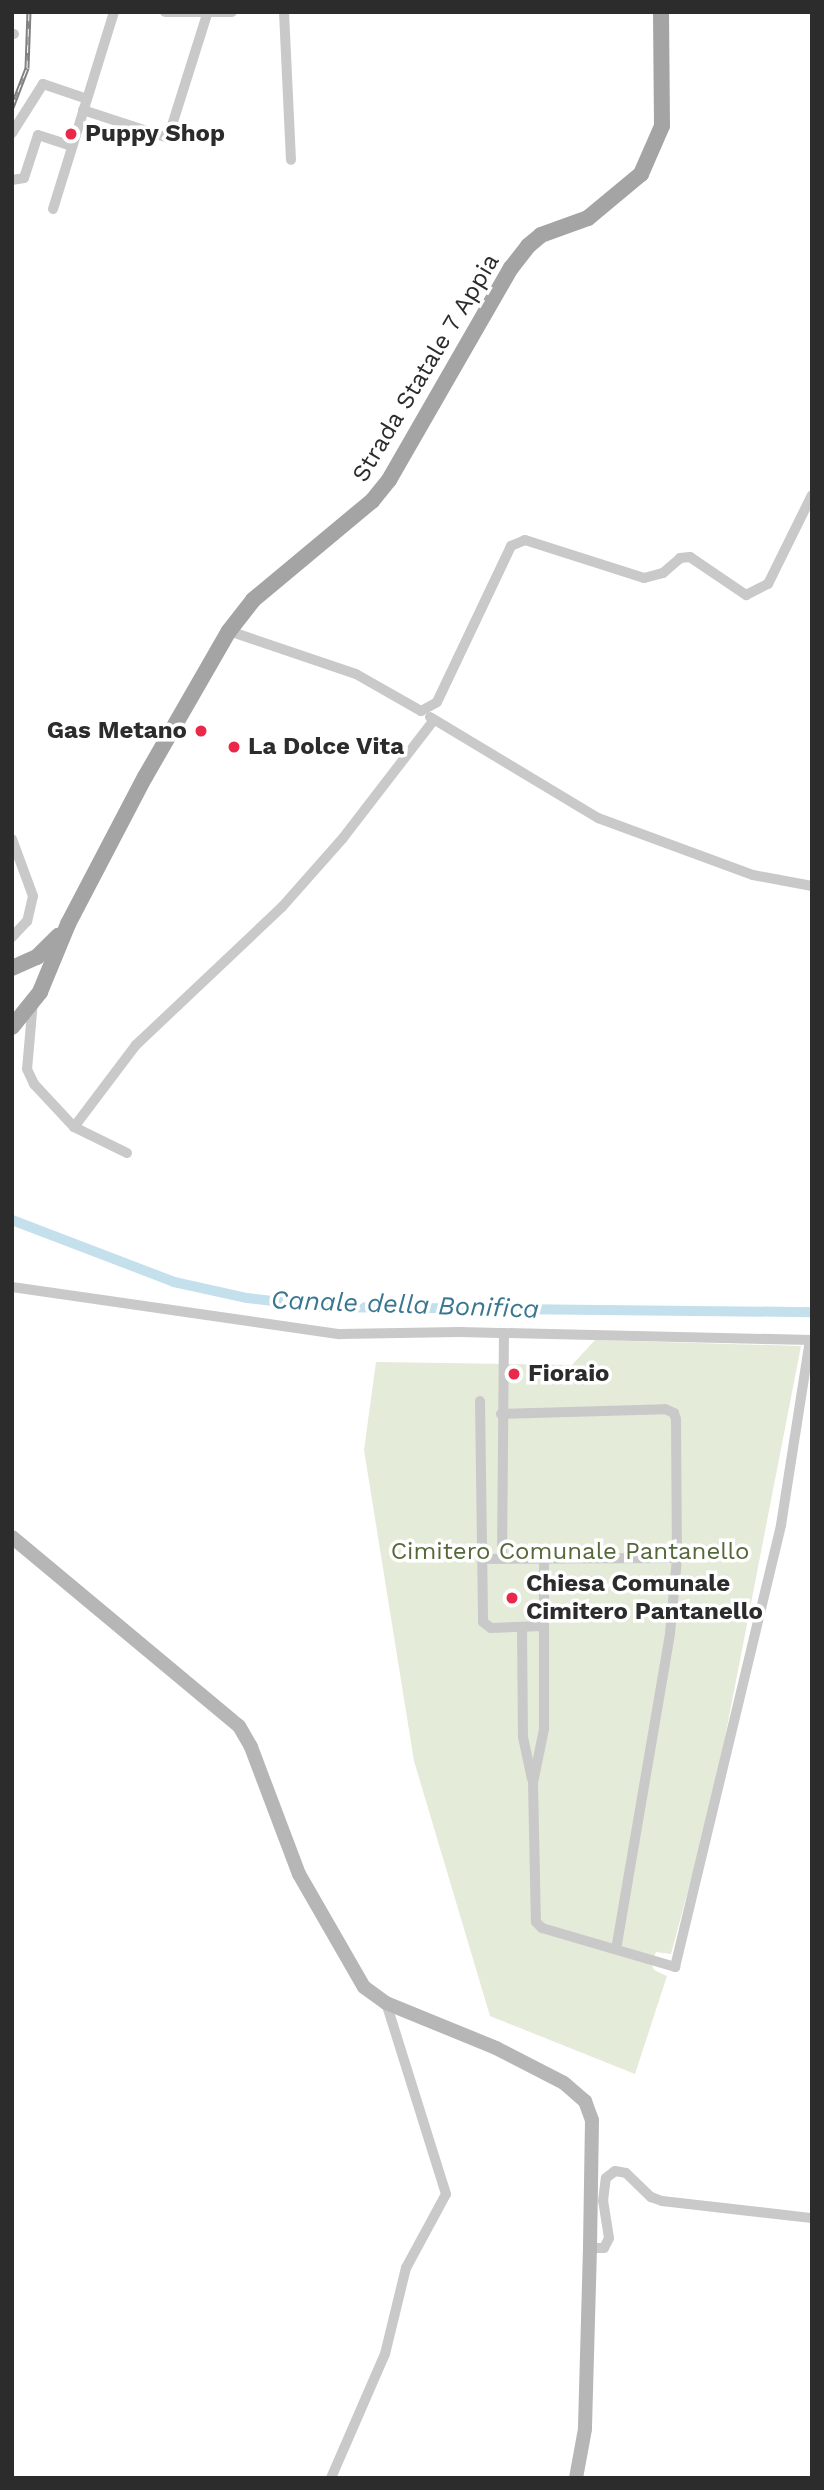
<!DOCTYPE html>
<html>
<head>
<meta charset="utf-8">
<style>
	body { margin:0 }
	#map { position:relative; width:824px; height:2490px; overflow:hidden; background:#fff; font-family:"Work Sans",sans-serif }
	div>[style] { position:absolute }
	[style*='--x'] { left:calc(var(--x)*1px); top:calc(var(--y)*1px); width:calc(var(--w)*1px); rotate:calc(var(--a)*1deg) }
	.green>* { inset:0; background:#e4ebd9 }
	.canal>* { height:10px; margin:-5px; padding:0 5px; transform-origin:5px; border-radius:5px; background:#c4e0ec }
	.street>* { height:10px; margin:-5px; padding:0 5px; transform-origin:5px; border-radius:5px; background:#c9c9c9 }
	.secondary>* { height:14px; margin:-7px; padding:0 7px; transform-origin:7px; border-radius:7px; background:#b6b6b6 }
	.primary>* { height:16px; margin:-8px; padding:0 8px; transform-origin:8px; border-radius:8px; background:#a4a4a4 }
	.rail>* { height:5px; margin-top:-2.5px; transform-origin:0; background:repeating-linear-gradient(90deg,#fff 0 8px,#818181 0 16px); box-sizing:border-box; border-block:2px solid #818181 }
	.dots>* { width:19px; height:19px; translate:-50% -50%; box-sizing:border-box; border:4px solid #fff; border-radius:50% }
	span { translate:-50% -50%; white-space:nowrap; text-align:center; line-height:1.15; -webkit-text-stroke:7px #fff; paint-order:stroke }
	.poi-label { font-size:24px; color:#2c2c2c; font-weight:700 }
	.left { translate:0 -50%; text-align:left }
	.right { translate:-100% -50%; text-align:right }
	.street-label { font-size:24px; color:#2c2c2c }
	.park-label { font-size:24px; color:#546939 }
	.water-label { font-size:26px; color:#397790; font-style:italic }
	.frame { position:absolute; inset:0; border:14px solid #2c2c2c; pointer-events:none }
</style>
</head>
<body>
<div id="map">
	<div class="green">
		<div style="clip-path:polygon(595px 1340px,801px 1346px,714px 1794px,671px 1954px,656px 1952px,651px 1963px,654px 1970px,667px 1976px,635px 2074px,490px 2016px,414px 1761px,364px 1450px,376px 1362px,572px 1365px)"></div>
	</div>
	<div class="canal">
		<div style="--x:12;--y:1220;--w:173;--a:20.9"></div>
		<div style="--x:174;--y:1282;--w:75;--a:12.4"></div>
		<div style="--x:247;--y:1298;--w:76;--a:6.8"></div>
		<div style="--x:322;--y:1307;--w:490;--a:0.6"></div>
	</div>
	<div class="street">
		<div style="--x:165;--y:12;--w:67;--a:0"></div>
		<div style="--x:284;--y:12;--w:148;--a:87.3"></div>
		<div style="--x:12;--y:34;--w:2;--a:0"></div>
		<div style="--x:83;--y:110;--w:89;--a:18.2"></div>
		<div style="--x:168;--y:138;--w:130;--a:-72.5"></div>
		<div style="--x:12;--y:133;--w:58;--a:-57.7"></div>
		<div style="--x:43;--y:84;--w:46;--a:18.8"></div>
		<div style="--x:12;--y:180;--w:12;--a:-9"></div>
		<div style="--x:24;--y:178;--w:45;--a:-72"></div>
		<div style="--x:38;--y:135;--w:36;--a:18"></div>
		<div style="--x:53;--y:209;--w:206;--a:-72.8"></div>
		<div style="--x:229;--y:631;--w:134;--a:18.7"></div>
		<div style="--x:356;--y:674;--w:75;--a:29.6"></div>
		<div style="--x:421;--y:711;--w:18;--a:-29"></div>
		<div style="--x:437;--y:702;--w:173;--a:-64.6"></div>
		<div style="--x:511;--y:546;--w:15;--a:-23"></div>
		<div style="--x:525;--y:540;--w:125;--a:17.7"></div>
		<div style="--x:644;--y:578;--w:20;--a:-15"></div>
		<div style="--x:663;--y:573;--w:23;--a:-41"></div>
		<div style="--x:680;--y:558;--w:10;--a:-6"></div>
		<div style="--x:690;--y:557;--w:68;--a:34.2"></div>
		<div style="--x:746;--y:595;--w:25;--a:-27"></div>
		<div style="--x:768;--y:584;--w:99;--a:-63.7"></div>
		<div style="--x:430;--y:717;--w:196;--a:31"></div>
		<div style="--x:598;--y:818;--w:165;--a:20.2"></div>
		<div style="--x:753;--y:875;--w:60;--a:10.6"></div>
		<div style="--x:12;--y:839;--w:61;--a:69.8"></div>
		<div style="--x:33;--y:896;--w:26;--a:103"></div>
		<div style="--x:27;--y:921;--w:22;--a:133"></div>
		<div style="--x:33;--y:1001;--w:68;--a:95"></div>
		<div style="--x:27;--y:1069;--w:17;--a:65"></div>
		<div style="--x:34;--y:1084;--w:59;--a:47.1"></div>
		<div style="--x:74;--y:1127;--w:59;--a:26.1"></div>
		<div style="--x:74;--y:1127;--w:103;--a:-52.9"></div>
		<div style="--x:136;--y:1045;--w:201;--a:-43.4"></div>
		<div style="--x:282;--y:907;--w:92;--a:-48.5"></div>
		<div style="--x:343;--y:838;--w:149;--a:-52.4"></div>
		<div style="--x:12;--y:1287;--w:331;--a:8.2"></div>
		<div style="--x:340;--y:1334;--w:119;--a:-1"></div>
		<div style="--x:459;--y:1332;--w:353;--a:1.3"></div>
		<div style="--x:480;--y:1401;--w:221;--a:89.2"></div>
		<div style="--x:483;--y:1622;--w:10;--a:37"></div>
		<div style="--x:491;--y:1628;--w:53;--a:-2.2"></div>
		<div style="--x:501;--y:1414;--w:164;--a:-1.7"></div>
		<div style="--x:665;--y:1409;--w:10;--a:24"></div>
		<div style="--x:674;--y:1413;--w:6;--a:72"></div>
		<div style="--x:676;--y:1419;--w:139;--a:89.6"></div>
		<div style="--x:677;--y:1558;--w:76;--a:95.3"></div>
		<div style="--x:670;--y:1634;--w:320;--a:99.7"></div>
		<div style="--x:482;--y:1559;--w:195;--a:-0.3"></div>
		<div style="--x:502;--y:1559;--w:226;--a:-89.5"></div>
		<div style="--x:544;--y:1559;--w:170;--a:90"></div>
		<div style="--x:544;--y:1729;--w:55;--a:101.5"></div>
		<div style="--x:533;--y:1783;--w:139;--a:88.8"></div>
		<div style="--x:536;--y:1922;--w:8;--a:45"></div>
		<div style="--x:542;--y:1928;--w:139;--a:16.3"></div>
		<div style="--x:675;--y:1967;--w:455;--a:-76.5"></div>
		<div style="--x:781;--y:1525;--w:187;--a:-81.1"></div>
		<div style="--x:522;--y:1627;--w:110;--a:89.5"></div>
		<div style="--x:523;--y:1737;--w:43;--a:77.9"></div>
		<div style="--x:590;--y:2248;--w:14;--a:0"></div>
		<div style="--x:604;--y:2248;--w:11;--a:-63"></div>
		<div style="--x:609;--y:2238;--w:37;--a:-99"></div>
		<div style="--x:603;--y:2201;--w:23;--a:-83"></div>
		<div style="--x:606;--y:2178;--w:11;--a:-38"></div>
		<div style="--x:615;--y:2171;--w:11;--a:10"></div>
		<div style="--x:626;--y:2173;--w:35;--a:44"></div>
		<div style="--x:651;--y:2197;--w:12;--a:20"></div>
		<div style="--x:662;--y:2201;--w:151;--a:6.5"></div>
		<div style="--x:331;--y:2478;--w:135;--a:-66.5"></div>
		<div style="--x:385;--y:2354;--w:89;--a:-76.3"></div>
		<div style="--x:406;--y:2268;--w:84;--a:-61.6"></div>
		<div style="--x:446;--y:2194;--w:200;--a:-107.4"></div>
	</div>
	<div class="secondary">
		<div style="--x:12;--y:1537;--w:295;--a:39.8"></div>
		<div style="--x:239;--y:1726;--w:24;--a:60"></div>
		<div style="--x:251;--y:1747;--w:136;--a:69.3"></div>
		<div style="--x:299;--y:1874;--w:130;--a:60.1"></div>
		<div style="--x:364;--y:1987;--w:27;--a:36"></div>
		<div style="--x:386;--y:2003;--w:119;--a:22.2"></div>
		<div style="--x:496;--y:2048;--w:76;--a:27.2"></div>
		<div style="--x:564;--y:2083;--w:28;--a:41"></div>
		<div style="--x:585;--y:2101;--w:20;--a:70"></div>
		<div style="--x:592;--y:2120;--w:128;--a:90.9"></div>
		<div style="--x:590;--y:2248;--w:181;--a:91.6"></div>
		<div style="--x:585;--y:2429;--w:50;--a:100.4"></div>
	</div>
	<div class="primary">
		<div style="--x:12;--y:968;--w:27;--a:-24"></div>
		<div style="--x:37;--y:957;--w:30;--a:-45"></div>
		<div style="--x:12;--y:1027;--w:45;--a:-51.3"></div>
		<div style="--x:40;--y:992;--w:74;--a:-67.6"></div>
		<div style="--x:68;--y:924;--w:166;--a:-62.4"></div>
		<div style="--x:145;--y:777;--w:168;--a:-60.1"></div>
		<div style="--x:229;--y:631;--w:39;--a:-52"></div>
		<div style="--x:253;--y:600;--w:155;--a:-39.8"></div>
		<div style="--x:372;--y:501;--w:27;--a:-51"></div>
		<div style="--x:389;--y:480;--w:245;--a:-60.1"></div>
		<div style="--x:511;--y:268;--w:28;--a:-52"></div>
		<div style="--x:528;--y:246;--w:17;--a:-40"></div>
		<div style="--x:541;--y:235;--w:50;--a:-19.9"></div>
		<div style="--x:588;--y:218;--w:69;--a:-39.7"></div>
		<div style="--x:641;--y:174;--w:52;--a:-66.4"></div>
		<div style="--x:662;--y:126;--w:114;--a:-90.5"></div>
	</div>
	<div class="rail">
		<div style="--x:12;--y:107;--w:42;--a:-69"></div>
		<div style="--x:27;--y:68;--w:56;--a:-88"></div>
	</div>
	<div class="dots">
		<div style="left:71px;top:134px;background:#ea284a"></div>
		<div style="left:201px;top:731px;background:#ea284a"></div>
		<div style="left:234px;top:747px;background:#ea284a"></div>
		<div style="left:514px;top:1374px;background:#ea284a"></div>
		<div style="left:512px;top:1598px;background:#ea284a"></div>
	</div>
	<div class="poi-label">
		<span class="left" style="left:85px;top:134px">Puppy Shop</span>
		<span class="right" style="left:187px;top:731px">Gas Metano</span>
		<span class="left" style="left:248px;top:747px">La Dolce Vita</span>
		<span class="left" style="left:528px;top:1374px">Fioraio</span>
		<span class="left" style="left:526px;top:1598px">Chiesa Comunale<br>Cimitero Pantanello</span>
	</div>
	<div class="street-label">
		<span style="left:426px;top:368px;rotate:-59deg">Strada Statale 7 Appia</span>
	</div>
	<div class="park-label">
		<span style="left:570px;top:1552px">Cimitero Comunale Pantanello</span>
	</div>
	<div class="water-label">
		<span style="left:405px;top:1305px;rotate:2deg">Canale della Bonifica</span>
	</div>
	<div class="frame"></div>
</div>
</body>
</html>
